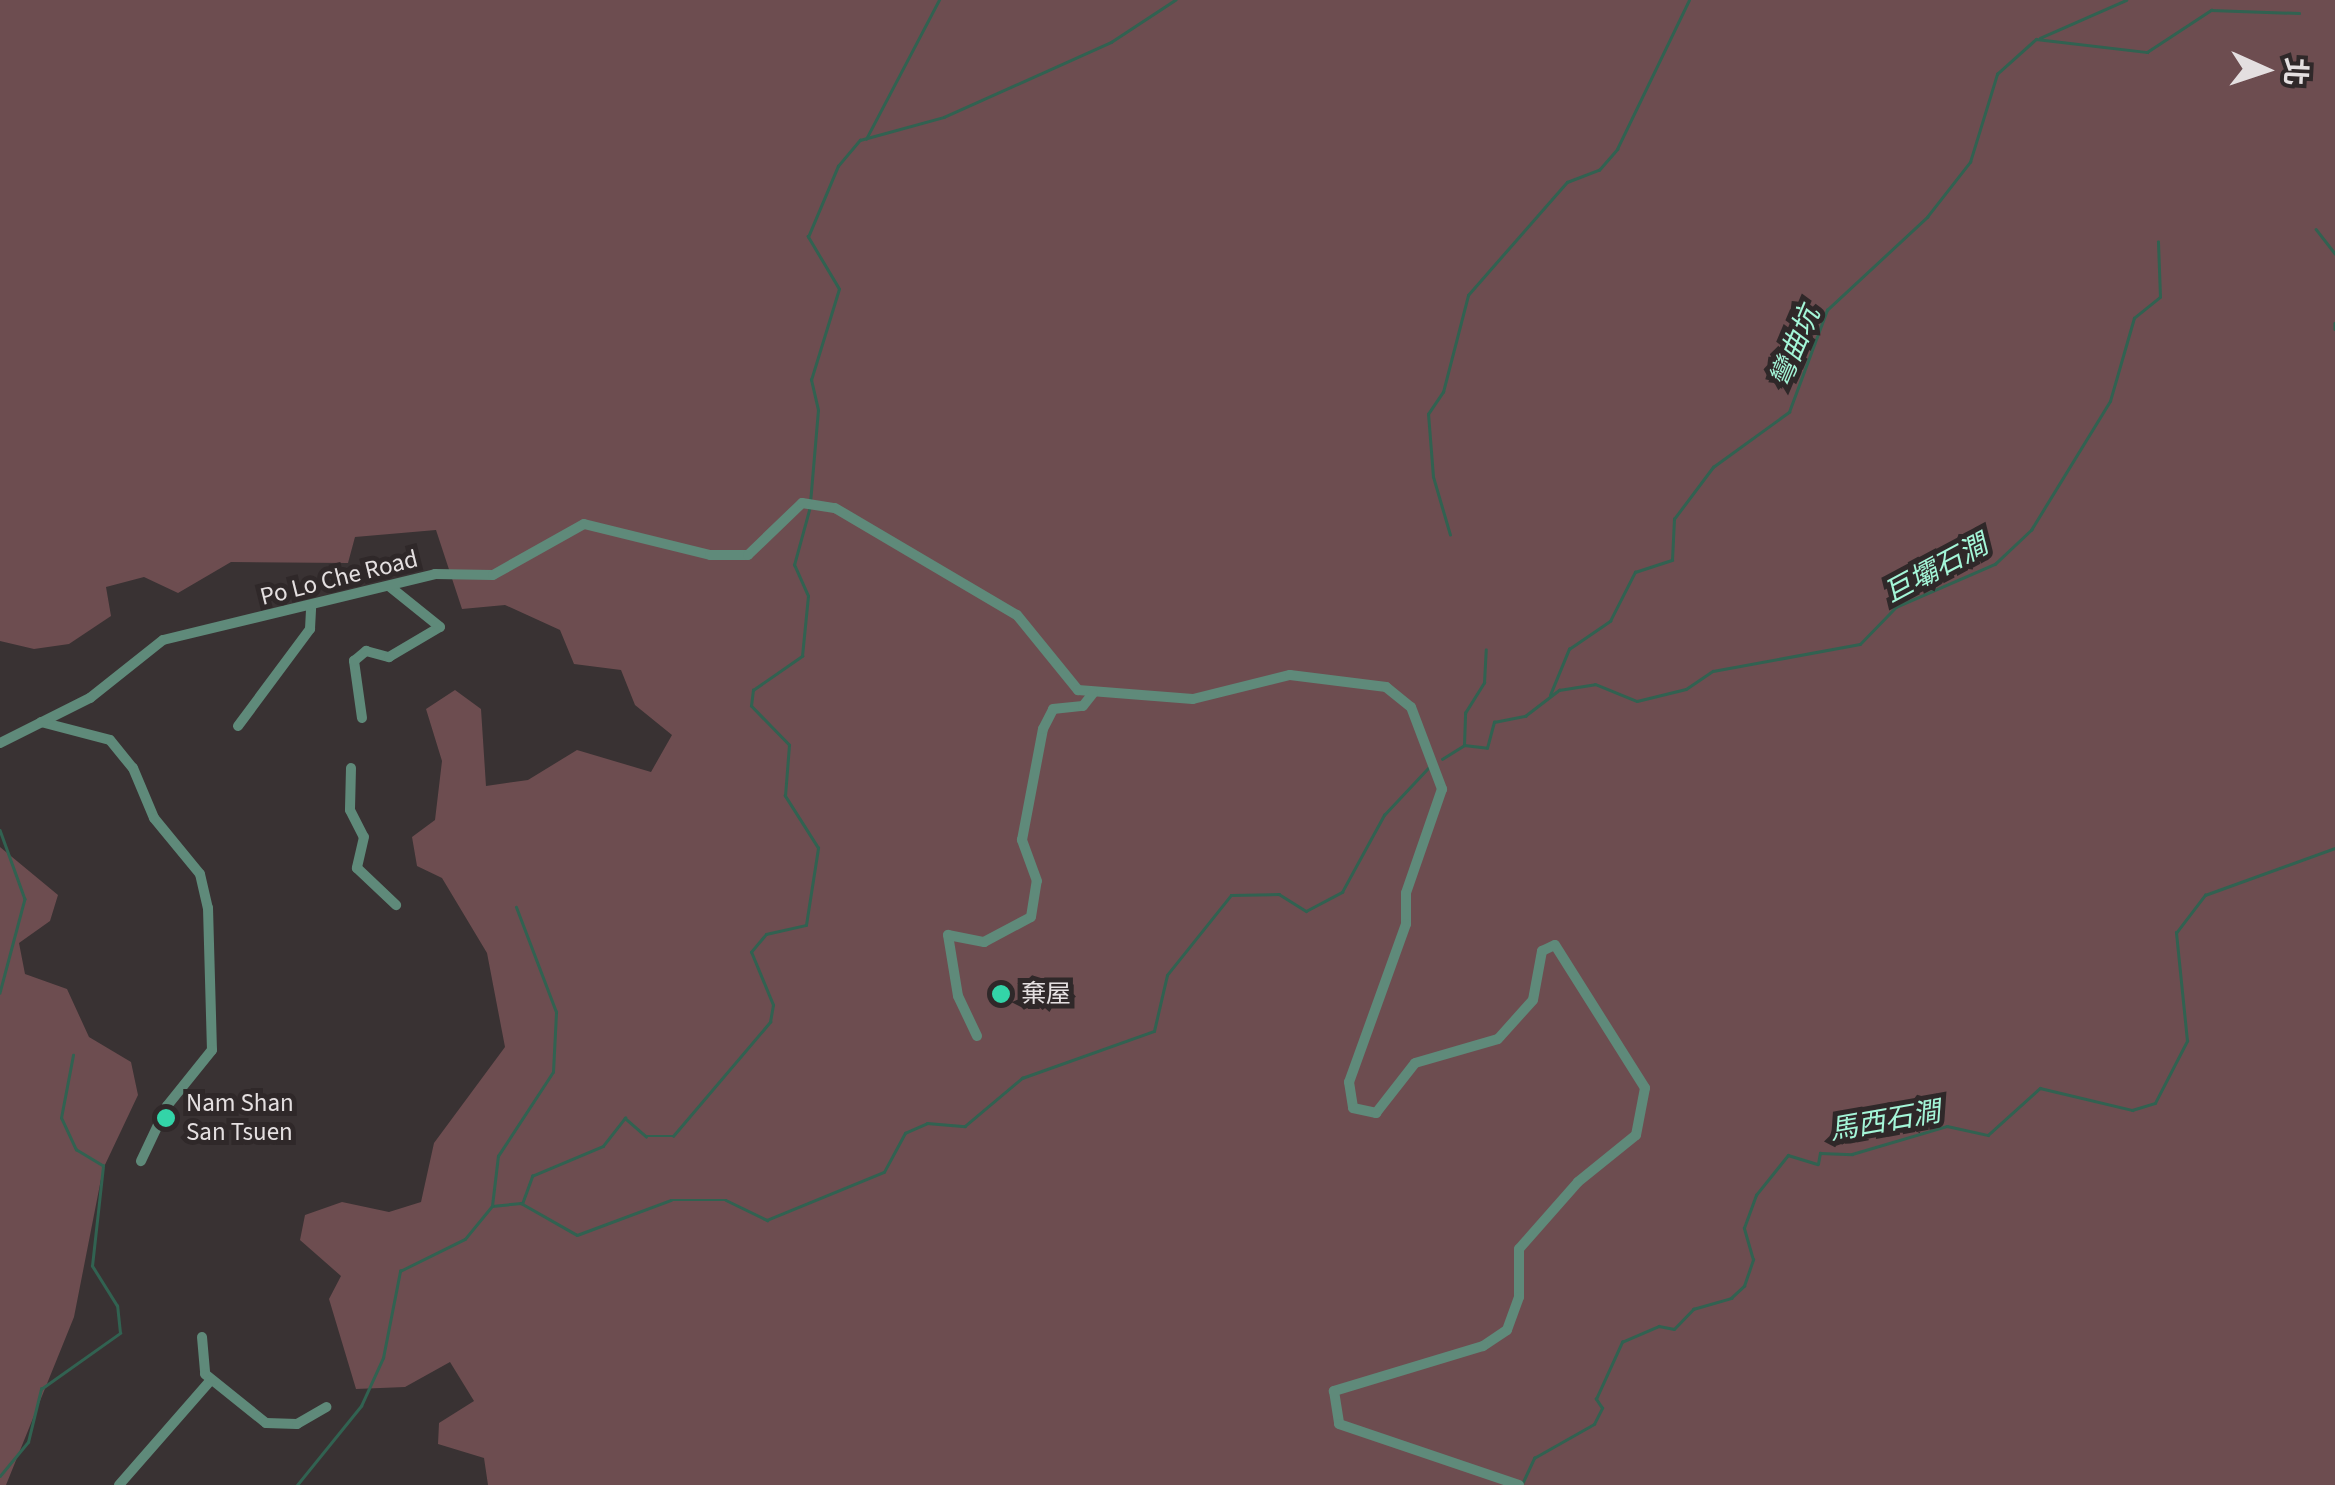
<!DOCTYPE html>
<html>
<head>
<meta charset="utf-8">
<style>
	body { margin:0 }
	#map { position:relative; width:2335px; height:1485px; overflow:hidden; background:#393233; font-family:"Source Sans 3","Noto Sans TC",sans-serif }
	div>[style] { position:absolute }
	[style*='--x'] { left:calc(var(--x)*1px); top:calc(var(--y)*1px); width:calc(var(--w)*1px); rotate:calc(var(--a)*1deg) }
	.green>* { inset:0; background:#6d4d50 }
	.stream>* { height:2.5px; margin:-1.25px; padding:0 1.25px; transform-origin:1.25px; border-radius:1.25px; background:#316251 }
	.minor>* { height:10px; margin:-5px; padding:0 5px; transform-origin:5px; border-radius:5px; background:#5f8a7a }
	.dots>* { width:28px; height:28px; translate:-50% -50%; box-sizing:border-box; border:5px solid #2f2829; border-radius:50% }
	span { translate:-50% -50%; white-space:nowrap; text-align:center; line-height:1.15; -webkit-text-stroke:10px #2f2829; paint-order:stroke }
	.street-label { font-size:25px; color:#e4dfe0 }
	.poi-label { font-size:25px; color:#e4dfe0 }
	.left { translate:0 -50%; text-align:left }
	.water-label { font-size:28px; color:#a4f6d8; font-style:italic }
	.north { position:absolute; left:2215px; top:20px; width:100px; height:100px; -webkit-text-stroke:8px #2f2829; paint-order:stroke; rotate:93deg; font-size:28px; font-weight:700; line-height:40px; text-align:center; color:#e4dfe0 }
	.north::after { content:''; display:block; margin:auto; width:35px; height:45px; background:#e4dfe0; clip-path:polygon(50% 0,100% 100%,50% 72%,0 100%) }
</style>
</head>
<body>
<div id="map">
	<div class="green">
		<div style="clip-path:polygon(0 0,2335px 0,2335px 1485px,488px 1485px,484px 1458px,438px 1444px,439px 1423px,474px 1401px,450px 1362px,405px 1387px,356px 1389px,329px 1299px,341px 1276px,300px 1240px,305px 1215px,342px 1202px,389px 1212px,421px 1202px,434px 1143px,505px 1047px,487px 953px,442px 878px,417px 866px,412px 837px,435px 820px,442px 761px,426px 709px,455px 690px,481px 709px,486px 786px,528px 780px,577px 750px,651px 772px,672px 735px,635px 705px,621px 670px,574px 664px,560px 630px,505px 605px,462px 609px,436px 530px,355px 537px,348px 563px,231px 562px,178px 593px,144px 577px,106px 587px,111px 616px,69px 644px,34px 649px,0 641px)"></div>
		<div style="clip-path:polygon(0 847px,58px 895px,50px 921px,19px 943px,25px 974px,67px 989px,89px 1037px,131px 1062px,138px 1095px,103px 1169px,74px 1317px,6px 1485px,0 1485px)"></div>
	</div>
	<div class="stream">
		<div style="--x:2040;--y:38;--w:94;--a:-23.8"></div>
		<div style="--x:866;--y:139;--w:157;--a:-62.3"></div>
		<div style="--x:2316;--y:229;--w:31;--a:52"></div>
		<div style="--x:2335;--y:323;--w:6;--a:90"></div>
		<div style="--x:810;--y:503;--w:93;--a:-85.1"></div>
		<div style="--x:818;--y:410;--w:31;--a:-103"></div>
		<div style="--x:811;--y:380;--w:95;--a:-72.9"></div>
		<div style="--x:839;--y:289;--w:61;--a:-120.8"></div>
		<div style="--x:808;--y:237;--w:77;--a:-67.1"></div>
		<div style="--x:838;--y:166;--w:34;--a:-50"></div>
		<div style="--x:860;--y:140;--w:87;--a:-15.3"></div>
		<div style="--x:944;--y:117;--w:183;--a:-24.2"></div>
		<div style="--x:1111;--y:42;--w:77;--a:-33.3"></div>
		<div style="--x:1450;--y:535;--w:60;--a:-106.3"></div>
		<div style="--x:1433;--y:477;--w:63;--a:-94.5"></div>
		<div style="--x:1428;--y:414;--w:27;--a:-56"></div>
		<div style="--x:1443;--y:392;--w:100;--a:-75.5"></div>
		<div style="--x:1468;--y:295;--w:150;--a:-48.8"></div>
		<div style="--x:1567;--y:182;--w:34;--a:-21"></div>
		<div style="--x:1599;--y:170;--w:28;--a:-49"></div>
		<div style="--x:1617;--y:149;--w:165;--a:-64.2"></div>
		<div style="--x:1550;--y:695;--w:50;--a:-67.6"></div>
		<div style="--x:1569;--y:649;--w:50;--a:-34.3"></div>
		<div style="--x:1610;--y:621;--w:55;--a:-63"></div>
		<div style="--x:1635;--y:572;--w:39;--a:-18"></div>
		<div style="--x:1672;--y:560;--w:41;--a:-87.2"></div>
		<div style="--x:1674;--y:519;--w:65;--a:-53.1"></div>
		<div style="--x:1713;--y:467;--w:94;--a:-35.9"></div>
		<div style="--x:1789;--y:412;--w:109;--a:-69.6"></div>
		<div style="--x:1827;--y:310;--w:137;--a:-42.9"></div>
		<div style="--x:1927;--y:217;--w:70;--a:-52"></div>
		<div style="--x:1970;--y:162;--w:92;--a:-72.9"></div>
		<div style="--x:1997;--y:74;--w:52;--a:-41.9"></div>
		<div style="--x:2036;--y:39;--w:112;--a:6.7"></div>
		<div style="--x:2147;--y:52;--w:77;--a:-33.3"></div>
		<div style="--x:2211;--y:10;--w:88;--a:2"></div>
		<div style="--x:1464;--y:745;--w:32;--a:-88"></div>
		<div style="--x:1465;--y:713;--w:36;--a:-58"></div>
		<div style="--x:1484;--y:683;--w:33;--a:-87"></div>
		<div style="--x:1442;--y:759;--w:26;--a:-32"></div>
		<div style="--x:1464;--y:745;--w:23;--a:7"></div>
		<div style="--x:1487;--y:748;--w:27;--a:-75"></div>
		<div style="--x:1494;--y:722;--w:32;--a:-11"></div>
		<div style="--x:1525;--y:716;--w:43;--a:-37.4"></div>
		<div style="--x:1559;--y:690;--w:36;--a:-9"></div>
		<div style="--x:1595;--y:684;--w:45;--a:22"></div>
		<div style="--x:1637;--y:701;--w:50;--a:-13.8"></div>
		<div style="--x:1686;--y:689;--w:32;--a:-34"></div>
		<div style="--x:1713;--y:671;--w:149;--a:-10.4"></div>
		<div style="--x:1860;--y:644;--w:52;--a:-45.8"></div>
		<div style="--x:1896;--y:607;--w:108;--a:-23.5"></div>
		<div style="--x:1995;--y:564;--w:50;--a:-43.4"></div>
		<div style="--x:2031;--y:530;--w:151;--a:-58.5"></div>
		<div style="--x:2110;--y:401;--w:86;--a:-73.9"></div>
		<div style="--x:2134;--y:318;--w:33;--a:-39"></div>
		<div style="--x:2160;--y:297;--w:55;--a:-92.1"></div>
		<div style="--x:0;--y:830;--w:73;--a:70.1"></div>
		<div style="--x:25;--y:899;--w:97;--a:104.9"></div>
		<div style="--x:522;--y:1204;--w:30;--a:-70"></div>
		<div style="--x:532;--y:1176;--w:77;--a:-22.9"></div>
		<div style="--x:603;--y:1146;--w:36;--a:-52"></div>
		<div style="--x:625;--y:1118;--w:28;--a:41"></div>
		<div style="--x:646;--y:1136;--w:27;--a:0"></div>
		<div style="--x:673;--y:1136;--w:150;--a:-49.6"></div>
		<div style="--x:770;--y:1022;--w:17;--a:-80"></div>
		<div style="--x:773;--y:1005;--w:57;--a:-112.5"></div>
		<div style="--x:751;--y:952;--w:23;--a:-50"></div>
		<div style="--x:766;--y:934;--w:41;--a:-12.7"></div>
		<div style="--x:806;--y:925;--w:78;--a:-81.1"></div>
		<div style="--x:818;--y:848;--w:62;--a:-122.4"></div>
		<div style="--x:785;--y:796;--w:51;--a:-85.5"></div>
		<div style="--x:789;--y:745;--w:54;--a:-134.3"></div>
		<div style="--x:751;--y:706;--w:16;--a:-83"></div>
		<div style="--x:753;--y:690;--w:60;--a:-34.8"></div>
		<div style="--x:802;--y:656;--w:60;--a:-84.3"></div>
		<div style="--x:808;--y:596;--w:34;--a:-114"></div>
		<div style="--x:794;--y:565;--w:57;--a:-74.7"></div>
		<div style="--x:492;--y:1206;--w:29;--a:-6"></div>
		<div style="--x:521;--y:1203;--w:64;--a:29.7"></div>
		<div style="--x:577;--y:1235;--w:100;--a:-20.4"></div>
		<div style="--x:671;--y:1200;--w:55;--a:0"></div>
		<div style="--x:726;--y:1200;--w:46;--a:26"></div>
		<div style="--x:767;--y:1220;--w:126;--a:-22.3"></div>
		<div style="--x:884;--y:1172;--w:44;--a:-61.7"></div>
		<div style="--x:905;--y:1133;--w:24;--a:-24"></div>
		<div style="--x:927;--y:1123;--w:38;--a:5"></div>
		<div style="--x:965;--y:1126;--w:75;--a:-40.1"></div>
		<div style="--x:1022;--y:1078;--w:140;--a:-19.6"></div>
		<div style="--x:1154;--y:1031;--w:57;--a:-76.9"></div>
		<div style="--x:1167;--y:975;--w:102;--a:-51.3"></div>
		<div style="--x:1231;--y:895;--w:48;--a:-1.2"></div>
		<div style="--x:1279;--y:894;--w:32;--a:32"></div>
		<div style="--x:1306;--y:911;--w:41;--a:-27.8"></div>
		<div style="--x:1342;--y:892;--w:88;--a:-61.4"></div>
		<div style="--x:1384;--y:815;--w:69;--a:-46.8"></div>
		<div style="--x:0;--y:1476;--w:44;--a:-50.5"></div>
		<div style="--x:28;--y:1442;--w:55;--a:-76.2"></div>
		<div style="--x:41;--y:1389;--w:97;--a:-35.3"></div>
		<div style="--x:120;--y:1333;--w:27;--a:-96"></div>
		<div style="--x:117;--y:1306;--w:47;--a:-122"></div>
		<div style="--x:92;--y:1266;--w:101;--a:-83.7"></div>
		<div style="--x:103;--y:1166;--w:31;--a:-149"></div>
		<div style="--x:76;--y:1150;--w:35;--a:-115"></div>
		<div style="--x:61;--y:1118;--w:64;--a:-79.2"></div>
		<div style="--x:1522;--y:1484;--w:29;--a:-65"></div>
		<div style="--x:1534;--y:1458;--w:69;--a:-29.5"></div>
		<div style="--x:1594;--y:1424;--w:18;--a:-63"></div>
		<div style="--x:1602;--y:1408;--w:11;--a:-124"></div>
		<div style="--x:1596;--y:1399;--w:63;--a:-65.5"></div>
		<div style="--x:1622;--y:1342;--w:40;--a:-23.4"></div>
		<div style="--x:1659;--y:1326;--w:15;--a:11"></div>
		<div style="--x:1674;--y:1329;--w:28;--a:-46"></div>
		<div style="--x:1693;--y:1309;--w:40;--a:-16"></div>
		<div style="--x:1731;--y:1298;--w:18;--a:-43"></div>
		<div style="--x:1744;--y:1286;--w:28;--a:-71"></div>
		<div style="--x:1753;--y:1260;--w:33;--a:-106"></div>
		<div style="--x:1744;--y:1228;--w:35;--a:-70"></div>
		<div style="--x:1756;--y:1195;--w:51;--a:-51.3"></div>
		<div style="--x:1788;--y:1155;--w:31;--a:17"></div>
		<div style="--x:1818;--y:1164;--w:11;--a:-80"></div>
		<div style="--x:1820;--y:1153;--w:32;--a:2"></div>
		<div style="--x:1852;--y:1154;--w:99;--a:-16.4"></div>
		<div style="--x:1947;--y:1126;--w:42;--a:12.4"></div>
		<div style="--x:1988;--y:1135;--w:70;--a:-42.1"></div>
		<div style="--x:2040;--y:1088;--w:95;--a:13.4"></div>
		<div style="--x:2132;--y:1110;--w:24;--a:-17"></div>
		<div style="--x:2155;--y:1103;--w:70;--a:-62.7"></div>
		<div style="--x:2187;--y:1041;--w:109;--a:-95.8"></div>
		<div style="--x:2176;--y:933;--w:48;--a:-52.7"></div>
		<div style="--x:2205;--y:895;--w:138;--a:-19.9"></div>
		<div style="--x:297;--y:1485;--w:102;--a:-51"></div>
		<div style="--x:361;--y:1406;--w:53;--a:-65.4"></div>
		<div style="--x:383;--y:1358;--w:89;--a:-78.9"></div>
		<div style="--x:400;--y:1271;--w:72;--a:-26.2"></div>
		<div style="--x:465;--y:1239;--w:43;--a:-50.7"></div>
		<div style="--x:492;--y:1206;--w:50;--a:-83.2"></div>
		<div style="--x:498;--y:1156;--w:100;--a:-56.8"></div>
		<div style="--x:553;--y:1072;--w:60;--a:-87.1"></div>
		<div style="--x:556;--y:1012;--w:112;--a:-110.9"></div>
	</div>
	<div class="minor">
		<div style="--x:362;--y:718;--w:58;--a:-98"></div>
		<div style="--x:354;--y:661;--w:16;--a:-40"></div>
		<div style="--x:366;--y:651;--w:24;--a:15"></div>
		<div style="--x:389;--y:657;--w:59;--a:-30.5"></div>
		<div style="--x:440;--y:627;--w:65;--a:-141.2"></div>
		<div style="--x:41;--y:722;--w:71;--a:14.6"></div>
		<div style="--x:110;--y:740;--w:36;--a:51"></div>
		<div style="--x:133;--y:768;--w:54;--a:67.2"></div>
		<div style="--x:154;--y:818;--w:72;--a:50.6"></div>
		<div style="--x:200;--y:874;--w:35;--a:77"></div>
		<div style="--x:208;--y:908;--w:142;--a:88.4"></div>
		<div style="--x:212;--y:1050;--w:72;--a:128.8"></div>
		<div style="--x:167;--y:1106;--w:61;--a:115.3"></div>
		<div style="--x:238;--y:726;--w:121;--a:-53.4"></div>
		<div style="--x:310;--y:629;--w:21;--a:-87"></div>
		<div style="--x:0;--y:743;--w:101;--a:-26.6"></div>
		<div style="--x:90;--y:698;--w:93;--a:-38.5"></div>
		<div style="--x:163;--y:640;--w:280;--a:-13.6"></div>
		<div style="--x:435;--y:574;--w:58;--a:1"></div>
		<div style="--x:493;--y:575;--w:104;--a:-29.3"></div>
		<div style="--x:584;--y:524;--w:130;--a:13.8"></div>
		<div style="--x:710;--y:555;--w:38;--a:0"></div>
		<div style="--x:748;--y:555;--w:75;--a:-43.9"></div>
		<div style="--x:802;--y:503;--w:33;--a:9"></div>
		<div style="--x:835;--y:508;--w:211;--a:30.5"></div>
		<div style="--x:1017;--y:615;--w:97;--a:50.9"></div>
		<div style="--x:1078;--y:690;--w:115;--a:4.5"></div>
		<div style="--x:1193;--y:699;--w:100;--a:-13.9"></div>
		<div style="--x:1290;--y:675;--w:97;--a:7.1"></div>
		<div style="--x:1386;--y:687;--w:32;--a:39"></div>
		<div style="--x:1411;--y:707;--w:88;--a:69.3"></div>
		<div style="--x:1442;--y:789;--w:110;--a:109.1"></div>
		<div style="--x:1406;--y:893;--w:31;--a:90"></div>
		<div style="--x:1406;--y:924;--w:168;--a:109.8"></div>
		<div style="--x:1349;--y:1082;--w:26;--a:81"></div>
		<div style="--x:1353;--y:1108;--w:24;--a:12"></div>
		<div style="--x:1376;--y:1113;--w:63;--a:-52"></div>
		<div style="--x:1415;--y:1063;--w:86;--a:-16.1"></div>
		<div style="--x:1498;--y:1039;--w:52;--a:-48.1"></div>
		<div style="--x:1533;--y:1000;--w:50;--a:-79.6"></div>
		<div style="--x:1542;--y:951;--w:14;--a:-25"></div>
		<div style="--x:1555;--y:945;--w:169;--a:57.8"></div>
		<div style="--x:1645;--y:1088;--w:48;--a:100.8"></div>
		<div style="--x:1636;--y:1135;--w:75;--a:141"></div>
		<div style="--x:1578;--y:1182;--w:89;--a:131.4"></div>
		<div style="--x:1519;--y:1249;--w:48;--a:90"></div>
		<div style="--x:1519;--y:1297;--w:35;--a:110"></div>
		<div style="--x:1507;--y:1330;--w:29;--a:146"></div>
		<div style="--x:1483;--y:1346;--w:156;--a:163.2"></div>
		<div style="--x:1334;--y:1391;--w:33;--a:81"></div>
		<div style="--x:1339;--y:1424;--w:190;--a:18.7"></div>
		<div style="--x:351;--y:768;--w:42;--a:91.4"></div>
		<div style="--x:350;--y:810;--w:30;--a:63"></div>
		<div style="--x:364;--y:837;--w:32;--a:103"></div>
		<div style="--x:357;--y:868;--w:54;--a:43.5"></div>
		<div style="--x:977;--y:1036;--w:44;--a:-115.4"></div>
		<div style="--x:958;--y:996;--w:62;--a:-99.3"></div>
		<div style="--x:948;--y:935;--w:37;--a:11"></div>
		<div style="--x:984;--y:942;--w:53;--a:-28"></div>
		<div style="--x:1031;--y:917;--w:36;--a:-81"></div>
		<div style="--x:1037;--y:881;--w:44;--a:-110.1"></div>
		<div style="--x:1022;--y:840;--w:113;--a:-79.3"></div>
		<div style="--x:1043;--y:729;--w:22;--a:-63"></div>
		<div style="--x:1053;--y:709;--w:30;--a:-6"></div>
		<div style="--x:1083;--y:706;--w:16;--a:-52"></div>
		<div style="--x:202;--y:1337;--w:37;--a:85"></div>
		<div style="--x:205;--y:1374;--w:78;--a:38.8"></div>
		<div style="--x:266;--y:1423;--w:31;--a:2"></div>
		<div style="--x:297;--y:1424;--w:34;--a:-30"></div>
		<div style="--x:119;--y:1485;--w:140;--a:-48.8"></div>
	</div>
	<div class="dots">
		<div style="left:1001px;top:994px;background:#33d4a8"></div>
		<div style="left:166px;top:1118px;background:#33d4a8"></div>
	</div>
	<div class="street-label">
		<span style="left:339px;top:578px;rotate:-14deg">Po Lo Che Road</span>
	</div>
	<div class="poi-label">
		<span class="left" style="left:1021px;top:994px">棄屋</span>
		<span class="left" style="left:186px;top:1118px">Nam Shan<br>San Tsuen</span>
	</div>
	<div class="water-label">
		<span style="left:1795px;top:347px;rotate:-67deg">彎曲坑</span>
		<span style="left:1936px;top:569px;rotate:-28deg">巨壩石澗</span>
		<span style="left:1885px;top:1121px;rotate:-10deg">馬西石澗</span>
	</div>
	<div class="north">北</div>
</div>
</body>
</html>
